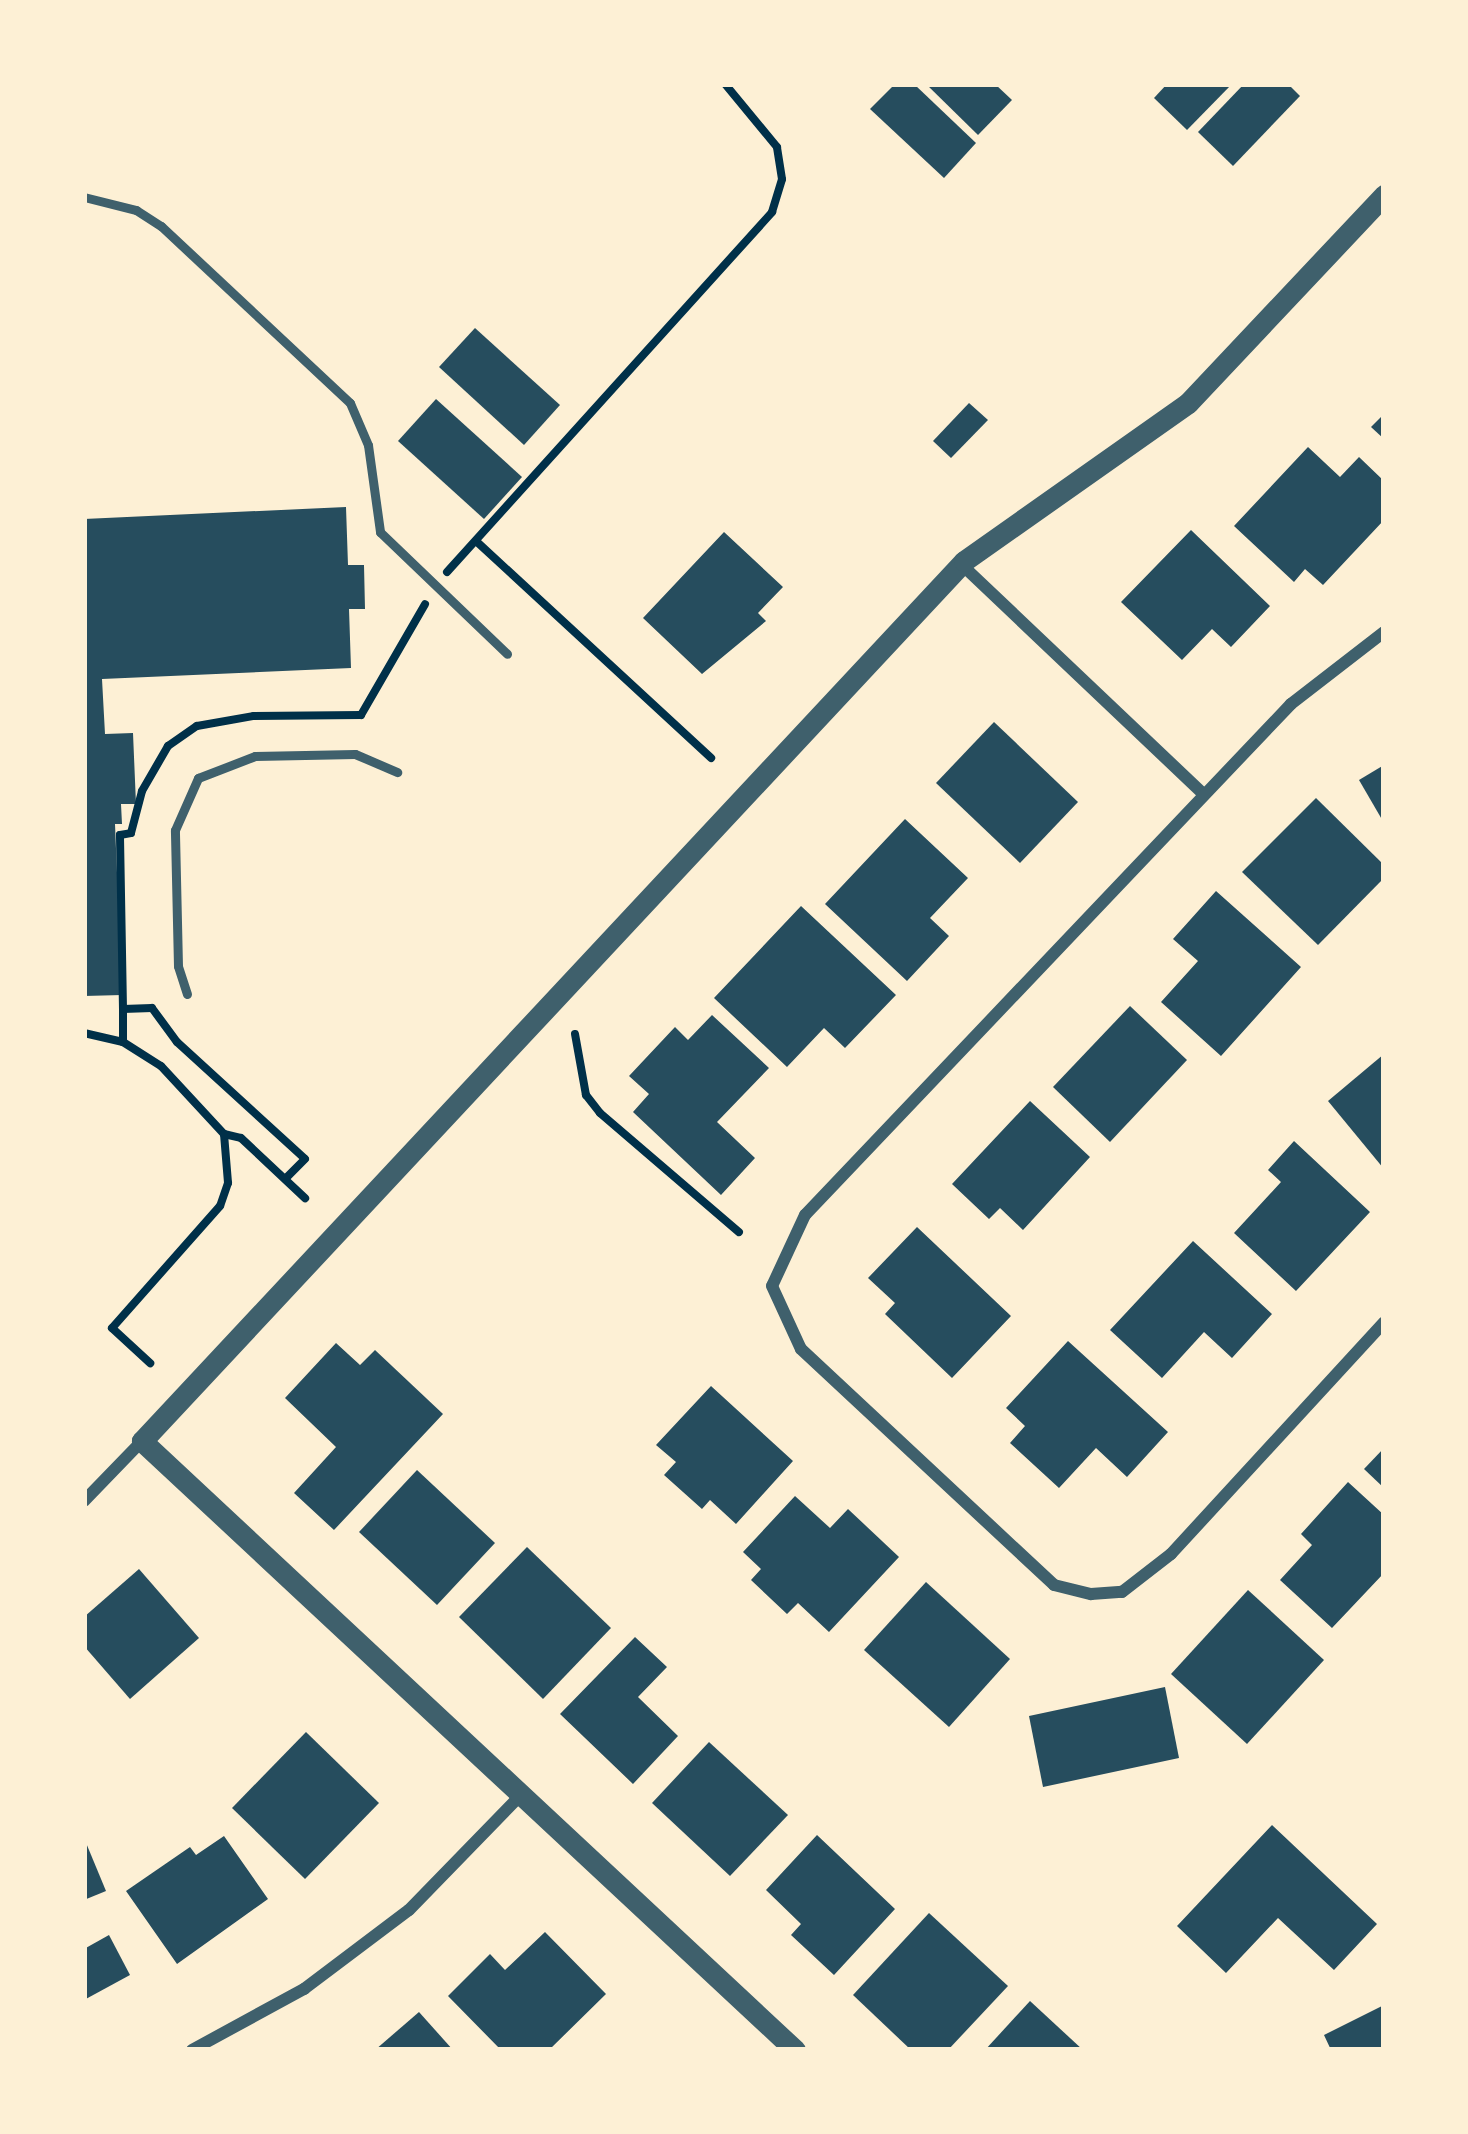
<!DOCTYPE html>
<html>
<head>
<meta charset="utf-8">
<style>
	body { margin:0 }
	#map { position:relative; width:1468px; height:2134px; overflow:hidden; background:#fdf0d5; font-family:"Golos Text",sans-serif }
	div>[style] { position:absolute }
	[style*='--x'] { left:calc(var(--x)*1px); top:calc(var(--y)*1px); width:calc(var(--w)*1px); rotate:calc(var(--a)*1deg) }
	.building>* { inset:0; background:#264d5e }
	.path>* { height:8px; margin:-4px; padding:0 4px; transform-origin:4px; border-radius:4px; background:#003049 }
	.service>* { height:9px; margin:-4.5px; padding:0 4.5px; transform-origin:4.5px; border-radius:4.5px; background:#3f606c }
	.minor>* { height:12px; margin:-6px; padding:0 6px; transform-origin:6px; border-radius:6px; background:#3f606c }
	.tertiary>* { height:21px; margin:-10.5px; padding:0 10.5px; transform-origin:10.5px; border-radius:10.5px; background:#3f606c }
	span { translate:-50% -50%; white-space:nowrap; text-align:center; line-height:1.15; -webkit-text-stroke:12px #fdf0d5; paint-order:stroke }
	.frame { position:absolute; inset:0; border:87px solid #fdf0d5; pointer-events:none }
</style>
</head>
<body>
<div id="map">
	<div class="building">
		<div style="clip-path:polygon(895px 84px,914px 84px,976px 143px,944px 178px,870px 109px)"></div>
		<div style="clip-path:polygon(926px 84px,995px 84px,1012px 100px,978px 135px)"></div>
		<div style="clip-path:polygon(1167px 84px,1232px 84px,1187px 130px,1154px 98px)"></div>
		<div style="clip-path:polygon(1244px 84px,1288px 84px,1300px 96px,1233px 166px,1198px 132px)"></div>
		<div style="clip-path:polygon(475px 328px,560px 405px,524px 445px,439px 367px)"></div>
		<div style="clip-path:polygon(436px 399px,522px 477px,484px 519px,398px 441px)"></div>
		<div style="clip-path:polygon(969px 403px,988px 420px,951px 458px,933px 441px)"></div>
		<div style="clip-path:polygon(1384px 414px,1384px 439px,1371px 427px)"></div>
		<div style="clip-path:polygon(1308px 447px,1340px 477px,1359px 457px,1384px 481px,1384px 520px,1323px 585px,1305px 569px,1294px 582px,1234px 526px)"></div>
		<div style="clip-path:polygon(346px 507px,348px 565px,364px 565px,365px 609px,349px 609px,351px 668px,102px 679px,105px 734px,133px 733px,136px 804px,121px 804px,122px 824px,115px 824px,122px 995px,84px 996px,84px 519px)"></div>
		<div style="clip-path:polygon(1191px 530px,1270px 606px,1231px 647px,1212px 629px,1182px 660px,1121px 602px)"></div>
		<div style="clip-path:polygon(724px 532px,783px 587px,758px 613px,766px 621px,702px 674px,643px 618px)"></div>
		<div style="clip-path:polygon(994px 722px,1078px 802px,1020px 863px,936px 783px)"></div>
		<div style="clip-path:polygon(1384px 765px,1384px 823px,1359px 780px)"></div>
		<div style="clip-path:polygon(1316px 798px,1384px 865px,1384px 878px,1318px 945px,1242px 872px)"></div>
		<div style="clip-path:polygon(905px 819px,968px 878px,930px 918px,949px 936px,907px 981px,825px 904px)"></div>
		<div style="clip-path:polygon(1216px 891px,1301px 967px,1221px 1056px,1161px 1002px,1198px 961px,1173px 939px)"></div>
		<div style="clip-path:polygon(801px 906px,896px 995px,845px 1048px,824px 1028px,787px 1067px,714px 998px)"></div>
		<div style="clip-path:polygon(1130px 1006px,1187px 1060px,1110px 1142px,1053px 1087px)"></div>
		<div style="clip-path:polygon(712px 1015px,769px 1068px,717px 1122px,755px 1158px,721px 1195px,633px 1112px,649px 1094px,629px 1076px,675px 1027px,688px 1040px)"></div>
		<div style="clip-path:polygon(1384px 1054px,1384px 1169px,1328px 1101px)"></div>
		<div style="clip-path:polygon(1030px 1101px,1090px 1157px,1023px 1230px,1000px 1208px,989px 1219px,952px 1184px)"></div>
		<div style="clip-path:polygon(1294px 1141px,1370px 1212px,1296px 1291px,1234px 1233px,1281px 1182px,1268px 1170px)"></div>
		<div style="clip-path:polygon(917px 1227px,1011px 1316px,952px 1378px,885px 1314px,895px 1303px,868px 1278px)"></div>
		<div style="clip-path:polygon(1193px 1241px,1272px 1314px,1232px 1358px,1204px 1332px,1162px 1378px,1110px 1330px)"></div>
		<div style="clip-path:polygon(1068px 1341px,1168px 1432px,1127px 1477px,1096px 1448px,1059px 1488px,1010px 1443px,1025px 1426px,1006px 1408px)"></div>
		<div style="clip-path:polygon(336px 1343px,360px 1365px,375px 1350px,443px 1414px,334px 1530px,294px 1493px,336px 1447px,285px 1398px)"></div>
		<div style="clip-path:polygon(711px 1386px,793px 1461px,736px 1524px,710px 1500px,702px 1509px,664px 1475px,676px 1462px,656px 1445px)"></div>
		<div style="clip-path:polygon(1384px 1448px,1384px 1488px,1364px 1469px)"></div>
		<div style="clip-path:polygon(417px 1470px,495px 1543px,437px 1605px,359px 1532px)"></div>
		<div style="clip-path:polygon(1348px 1482px,1384px 1515px,1384px 1573px,1332px 1628px,1280px 1580px,1312px 1545px,1301px 1534px)"></div>
		<div style="clip-path:polygon(795px 1496px,830px 1528px,848px 1509px,899px 1557px,829px 1632px,798px 1603px,787px 1614px,751px 1580px,761px 1569px,743px 1552px)"></div>
		<div style="clip-path:polygon(527px 1547px,611px 1628px,543px 1699px,459px 1617px)"></div>
		<div style="clip-path:polygon(139px 1569px,199px 1638px,130px 1699px,84px 1646px,84px 1617px)"></div>
		<div style="clip-path:polygon(926px 1582px,1010px 1659px,949px 1727px,864px 1650px)"></div>
		<div style="clip-path:polygon(1248px 1590px,1324px 1660px,1247px 1744px,1171px 1674px)"></div>
		<div style="clip-path:polygon(635px 1637px,667px 1667px,638px 1697px,678px 1736px,633px 1784px,560px 1714px)"></div>
		<div style="clip-path:polygon(1165px 1687px,1179px 1758px,1043px 1787px,1029px 1716px)"></div>
		<div style="clip-path:polygon(306px 1732px,379px 1803px,305px 1879px,232px 1808px)"></div>
		<div style="clip-path:polygon(709px 1742px,788px 1815px,730px 1876px,652px 1803px)"></div>
		<div style="clip-path:polygon(1272px 1825px,1377px 1924px,1334px 1970px,1278px 1918px,1226px 1973px,1177px 1926px)"></div>
		<div style="clip-path:polygon(817px 1835px,895px 1909px,834px 1975px,791px 1935px,801px 1924px,766px 1890px)"></div>
		<div style="clip-path:polygon(224px 1836px,268px 1899px,177px 1964px,126px 1891px,190px 1847px,196px 1855px)"></div>
		<div style="clip-path:polygon(84px 1838px,106px 1891px,84px 1900px)"></div>
		<div style="clip-path:polygon(929px 1913px,1008px 1986px,948px 2050px,911px 2050px,853px 1995px)"></div>
		<div style="clip-path:polygon(545px 1932px,606px 1994px,549px 2050px,501px 2050px,448px 1996px,490px 1954px,505px 1970px)"></div>
		<div style="clip-path:polygon(109px 1935px,130px 1975px,84px 2000px,84px 1949px)"></div>
		<div style="clip-path:polygon(1030px 2001px,1083px 2050px,985px 2050px)"></div>
		<div style="clip-path:polygon(1384px 2005px,1384px 2050px,1331px 2050px,1324px 2035px)"></div>
		<div style="clip-path:polygon(419px 2012px,453px 2050px,375px 2050px)"></div>
	</div>
	<div class="path">
		<div style="--x:476;--y:541;--w:320;--a:42.7"></div>
		<div style="--x:447;--y:572;--w:485;--a:-47.9"></div>
		<div style="--x:772;--y:212;--w:34;--a:-73"></div>
		<div style="--x:782;--y:179;--w:32;--a:-99"></div>
		<div style="--x:777;--y:147;--w:82;--a:-129.5"></div>
		<div style="--x:123;--y:1009;--w:174;--a:-91"></div>
		<div style="--x:120;--y:835;--w:11;--a:-10"></div>
		<div style="--x:131;--y:833;--w:43;--a:-75.3"></div>
		<div style="--x:142;--y:791;--w:52;--a:-60"></div>
		<div style="--x:168;--y:746;--w:35;--a:-35"></div>
		<div style="--x:197;--y:726;--w:58;--a:-10"></div>
		<div style="--x:254;--y:716;--w:107;--a:-0.5"></div>
		<div style="--x:361;--y:715;--w:128;--a:-60"></div>
		<div style="--x:84;--y:1033;--w:40;--a:13"></div>
		<div style="--x:123;--y:1042;--w:45;--a:32.3"></div>
		<div style="--x:161;--y:1066;--w:93;--a:47.2"></div>
		<div style="--x:224;--y:1134;--w:49;--a:85.3"></div>
		<div style="--x:228;--y:1183;--w:24;--a:109"></div>
		<div style="--x:220;--y:1206;--w:163;--a:131.5"></div>
		<div style="--x:112;--y:1328;--w:52;--a:42.6"></div>
		<div style="--x:575;--y:1034;--w:62;--a:79.8"></div>
		<div style="--x:586;--y:1095;--w:23;--a:52"></div>
		<div style="--x:600;--y:1113;--w:183;--a:40.6"></div>
		<div style="--x:123;--y:1042;--w:33;--a:-90"></div>
		<div style="--x:123;--y:1009;--w:29;--a:-2"></div>
		<div style="--x:152;--y:1008;--w:42;--a:53.7"></div>
		<div style="--x:177;--y:1042;--w:173;--a:42.4"></div>
		<div style="--x:305;--y:1159;--w:28;--a:135"></div>
		<div style="--x:224;--y:1134;--w:17;--a:13"></div>
		<div style="--x:241;--y:1138;--w:88;--a:43.2"></div>
	</div>
	<div class="service">
		<div style="--x:84;--y:197;--w:54;--a:14"></div>
		<div style="--x:136;--y:210;--w:30;--a:33"></div>
		<div style="--x:161;--y:226;--w:259;--a:43.1"></div>
		<div style="--x:350;--y:403;--w:46;--a:66.8"></div>
		<div style="--x:368;--y:445;--w:88;--a:82.1"></div>
		<div style="--x:380;--y:532;--w:176;--a:43.8"></div>
		<div style="--x:187;--y:994;--w:29;--a:-108"></div>
		<div style="--x:178;--y:966;--w:136;--a:-91.3"></div>
		<div style="--x:175;--y:830;--w:57;--a:-66.1"></div>
		<div style="--x:198;--y:778;--w:61;--a:-21.1"></div>
		<div style="--x:255;--y:756;--w:100;--a:-1.1"></div>
		<div style="--x:355;--y:754;--w:46;--a:23.2"></div>
	</div>
	<div class="minor">
		<div style="--x:961;--y:564;--w:335;--a:43.5"></div>
		<div style="--x:1384;--y:632;--w:118;--a:142.3"></div>
		<div style="--x:1291;--y:704;--w:705;--a:133.56"></div>
		<div style="--x:805;--y:1215;--w:78;--a:114.9"></div>
		<div style="--x:772;--y:1286;--w:69;--a:65.3"></div>
		<div style="--x:801;--y:1349;--w:346;--a:43"></div>
		<div style="--x:1054;--y:1585;--w:38;--a:14"></div>
		<div style="--x:1091;--y:1594;--w:31;--a:-4"></div>
		<div style="--x:1122;--y:1592;--w:62;--a:-37.8"></div>
		<div style="--x:1171;--y:1554;--w:315;--a:-47.4"></div>
		<div style="--x:84;--y:1501;--w:83;--a:-46"></div>
		<div style="--x:192;--y:2050;--w:128;--a:-28.6"></div>
		<div style="--x:304;--y:1989;--w:131;--a:-37"></div>
		<div style="--x:409;--y:1910;--w:161;--a:-45.8"></div>
	</div>
	<div class="tertiary">
		<div style="--x:795;--y:2050;--w:893;--a:-137"></div>
		<div style="--x:142;--y:1441;--w:1204;--a:-46.95"></div>
		<div style="--x:964;--y:561;--w:274;--a:-35.2"></div>
		<div style="--x:1188;--y:403;--w:286;--a:-46.7"></div>
	</div>
	<div class="frame"></div>
</div>
</body>
</html>
